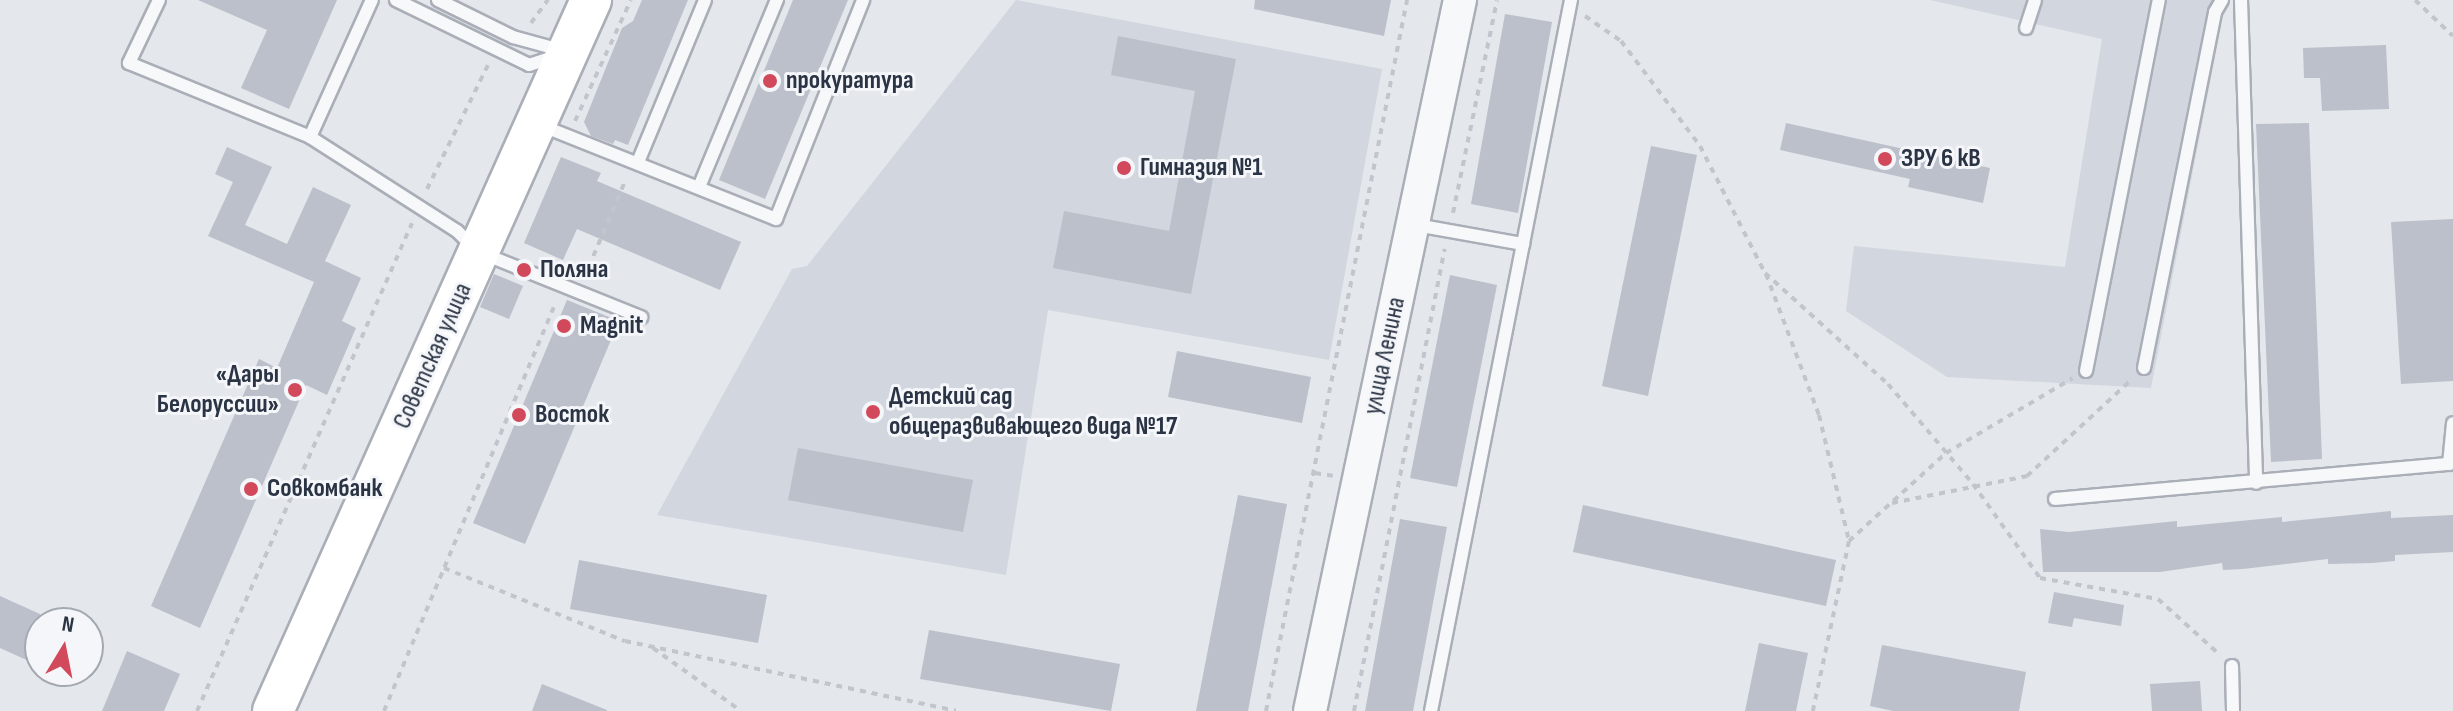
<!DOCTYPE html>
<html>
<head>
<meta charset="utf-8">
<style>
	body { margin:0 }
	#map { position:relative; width:2453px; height:711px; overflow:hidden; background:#e4e7ec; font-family:"Sofia Sans Condensed",sans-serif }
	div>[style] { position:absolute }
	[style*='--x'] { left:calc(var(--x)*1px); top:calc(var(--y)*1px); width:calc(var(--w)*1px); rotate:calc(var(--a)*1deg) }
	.built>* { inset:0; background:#d2d6de }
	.building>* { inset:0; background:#bbc0ca }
	.path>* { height:4px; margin-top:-2px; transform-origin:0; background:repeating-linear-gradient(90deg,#c2c5cb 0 6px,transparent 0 12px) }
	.roads { filter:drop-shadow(2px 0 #a9aeb7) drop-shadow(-2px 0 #a9aeb7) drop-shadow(0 2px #a9aeb7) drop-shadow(0 -2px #a9aeb7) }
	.service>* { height:12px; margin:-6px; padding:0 6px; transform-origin:6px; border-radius:6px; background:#f7f8fa }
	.tertiary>* { height:32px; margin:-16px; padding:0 16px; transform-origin:16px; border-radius:16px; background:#f7f8fa }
	.primary>* { height:40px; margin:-20px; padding:0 20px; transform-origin:20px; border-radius:20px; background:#fff }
	.dots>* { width:22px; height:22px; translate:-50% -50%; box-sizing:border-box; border:4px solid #f4f6f9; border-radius:50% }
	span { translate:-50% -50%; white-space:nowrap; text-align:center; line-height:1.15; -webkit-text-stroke:6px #f4f6f9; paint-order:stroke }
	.poi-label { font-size:26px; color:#2b3445; font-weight:700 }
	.left { translate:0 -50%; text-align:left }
	.right { translate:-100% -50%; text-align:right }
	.street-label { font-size:26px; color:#2b3445 }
	.north { position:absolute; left:24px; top:607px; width:80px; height:80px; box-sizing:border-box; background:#f4f6f9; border:2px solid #a4a8b1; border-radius:50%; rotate:10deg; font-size:22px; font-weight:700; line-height:32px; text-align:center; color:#2b3445 }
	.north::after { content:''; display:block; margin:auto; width:28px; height:36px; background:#d1495b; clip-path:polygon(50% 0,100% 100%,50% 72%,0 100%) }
</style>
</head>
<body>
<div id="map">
	<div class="built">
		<div style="clip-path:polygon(1016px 0,1382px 69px,1329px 360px,1048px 310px,1006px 575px,657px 515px,792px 269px,807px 266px)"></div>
		<div style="clip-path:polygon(1930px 0,2226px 0,2151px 388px,1947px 377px,1846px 311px,1854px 246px,2065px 267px,2102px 39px)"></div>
	</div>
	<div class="building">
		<div style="clip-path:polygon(198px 0,337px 0,289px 109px,241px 88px,267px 30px)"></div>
		<div style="clip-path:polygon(642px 0,688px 0,628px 145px,615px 140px,613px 144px,591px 136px,584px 122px,622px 28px,633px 21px)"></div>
		<div style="clip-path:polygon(793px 0,848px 0,765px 199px,719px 180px)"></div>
		<div style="clip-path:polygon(1255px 0,1391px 0,1384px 36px,1254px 9px)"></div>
		<div style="clip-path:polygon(1505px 14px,1552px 22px,1518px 213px,1471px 204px)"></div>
		<div style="clip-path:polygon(1118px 36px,1236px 59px,1191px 294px,1053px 268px,1064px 211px,1169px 231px,1195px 91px,1111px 75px)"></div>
		<div style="clip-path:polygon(2386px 45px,2389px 109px,2322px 111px,2320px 78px,2304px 78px,2303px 48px)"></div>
		<div style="clip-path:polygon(1786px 123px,1990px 168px,1983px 203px,1908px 187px,1910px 179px,1780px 150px)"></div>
		<div style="clip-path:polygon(2309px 123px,2322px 459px,2271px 462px,2256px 124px)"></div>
		<div style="clip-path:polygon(1651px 146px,1697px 155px,1648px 396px,1602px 386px)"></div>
		<div style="clip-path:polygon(227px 147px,272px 167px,245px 225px,287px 244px,313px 187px,351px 205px,325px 261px,361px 278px,342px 321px,356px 328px,327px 395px,306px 385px,200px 628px,151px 606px,259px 359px,277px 368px,314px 282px,208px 236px,233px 182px,215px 174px)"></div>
		<div style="clip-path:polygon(561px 157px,601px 173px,597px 181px,741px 242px,720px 290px,577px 229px,563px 260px,524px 243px)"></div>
		<div style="clip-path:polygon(2453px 219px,2453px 381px,2401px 384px,2391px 222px)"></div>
		<div style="clip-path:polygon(494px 274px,523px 286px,509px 319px,480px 307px)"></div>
		<div style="clip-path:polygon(1450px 275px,1497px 285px,1457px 487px,1410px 478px)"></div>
		<div style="clip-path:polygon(567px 300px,619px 321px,525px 544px,473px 523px)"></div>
		<div style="clip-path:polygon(1177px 351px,1311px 377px,1302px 423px,1168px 397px)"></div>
		<div style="clip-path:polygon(798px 448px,973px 480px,963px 532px,788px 500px)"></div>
		<div style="clip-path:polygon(1238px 495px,1287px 504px,1248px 711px,1196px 711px)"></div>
		<div style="clip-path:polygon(1583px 505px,1836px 560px,1826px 606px,1573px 552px)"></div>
		<div style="clip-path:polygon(2391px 511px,2391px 518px,2453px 515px,2453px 552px,2395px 555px,2395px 561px,2372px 563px,2328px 564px,2328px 559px,2243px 569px,2223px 570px,2222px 563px,2160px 572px,2043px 572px,2040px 529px,2069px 532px,2177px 521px,2177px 527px,2282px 517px,2282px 522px)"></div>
		<div style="clip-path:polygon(1400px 519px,1447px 527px,1413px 711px,1365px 711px)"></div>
		<div style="clip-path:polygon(579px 560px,767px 595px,758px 643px,570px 609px)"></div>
		<div style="clip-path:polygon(2054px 592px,2124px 605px,2121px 626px,2074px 618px,2072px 627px,2048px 623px)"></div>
		<div style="clip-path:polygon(0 596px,40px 614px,40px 666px,0 648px)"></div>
		<div style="clip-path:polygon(929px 630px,1120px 664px,1111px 711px,920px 679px)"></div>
		<div style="clip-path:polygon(1759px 643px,1808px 653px,1796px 711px,1745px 711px)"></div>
		<div style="clip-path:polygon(1882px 645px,2026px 672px,2019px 711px,1893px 711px,1870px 706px)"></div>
		<div style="clip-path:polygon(127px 651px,180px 674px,164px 711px,102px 711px)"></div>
		<div style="clip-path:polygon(2200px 681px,2202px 711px,2152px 711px,2150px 684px)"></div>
		<div style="clip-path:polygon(542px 684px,607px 710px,607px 711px,532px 711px)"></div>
	</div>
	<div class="path">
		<div style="--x:2415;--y:0;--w:52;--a:43.5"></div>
		<div style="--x:1585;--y:16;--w:44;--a:34.8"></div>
		<div style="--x:1621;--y:41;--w:131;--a:53"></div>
		<div style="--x:1700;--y:146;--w:143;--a:62.9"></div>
		<div style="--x:1765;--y:273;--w:166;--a:42.1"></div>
		<div style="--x:1888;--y:384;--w:131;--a:49.6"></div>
		<div style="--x:1973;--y:484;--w:115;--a:54.5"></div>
		<div style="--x:2040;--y:578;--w:120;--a:10.1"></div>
		<div style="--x:2158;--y:599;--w:84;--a:42.1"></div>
		<div style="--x:531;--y:23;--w:29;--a:-54"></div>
		<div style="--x:575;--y:121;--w:133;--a:-65.2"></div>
		<div style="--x:427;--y:189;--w:138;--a:-63.8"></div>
		<div style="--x:1453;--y:213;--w:217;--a:-78.3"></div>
		<div style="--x:1766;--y:274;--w:151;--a:69.4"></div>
		<div style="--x:1819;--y:415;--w:130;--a:76.6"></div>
		<div style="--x:1849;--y:541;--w:174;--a:102"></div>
		<div style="--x:584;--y:278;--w:108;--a:-67"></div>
		<div style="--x:1315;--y:473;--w:18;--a:9"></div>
		<div style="--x:1892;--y:503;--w:138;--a:-11.3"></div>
		<div style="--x:2027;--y:476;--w:142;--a:-42.7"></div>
		<div style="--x:1849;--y:541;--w:131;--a:-42.2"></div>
		<div style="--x:1946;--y:453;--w:147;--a:-30.6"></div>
		<div style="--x:444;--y:568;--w:195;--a:22"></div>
		<div style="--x:625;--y:641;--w:338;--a:11.9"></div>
		<div style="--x:653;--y:648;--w:108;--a:35.6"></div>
		<div style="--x:197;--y:711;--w:533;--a:-66.22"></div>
		<div style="--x:384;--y:711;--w:444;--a:-67.2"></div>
		<div style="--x:1266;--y:711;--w:725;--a:-78.78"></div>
		<div style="--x:1354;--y:711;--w:471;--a:-78.9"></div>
	</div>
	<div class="roads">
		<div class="service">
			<div style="--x:159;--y:0;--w:70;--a:115.5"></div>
			<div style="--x:129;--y:63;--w:196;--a:22.2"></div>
			<div style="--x:310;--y:137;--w:174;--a:32.6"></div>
			<div style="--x:457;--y:231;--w:30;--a:44"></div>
			<div style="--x:479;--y:252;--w:175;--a:21.9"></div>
			<div style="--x:396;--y:0;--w:148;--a:26"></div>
			<div style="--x:529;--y:65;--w:29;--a:-18"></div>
			<div style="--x:438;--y:0;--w:84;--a:26.3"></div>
			<div style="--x:513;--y:37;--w:53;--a:15.4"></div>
			<div style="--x:2241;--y:0;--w:483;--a:88.2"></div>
			<div style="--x:2026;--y:28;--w:29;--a:-72"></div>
			<div style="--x:540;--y:125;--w:254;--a:21.7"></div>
			<div style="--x:776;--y:219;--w:236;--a:-68.3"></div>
			<div style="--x:310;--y:137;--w:150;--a:-65.7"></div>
			<div style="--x:638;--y:162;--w:175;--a:-67.5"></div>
			<div style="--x:699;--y:187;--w:203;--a:-67.4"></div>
			<div style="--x:1416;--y:225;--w:109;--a:10.1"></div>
			<div style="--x:2144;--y:368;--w:363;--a:-78.7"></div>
			<div style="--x:2215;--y:12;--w:14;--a:-60"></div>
			<div style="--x:2086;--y:371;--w:378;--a:-78.9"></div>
			<div style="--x:2055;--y:499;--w:396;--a:-5.1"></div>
			<div style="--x:2449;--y:464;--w:41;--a:-84.4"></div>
			<div style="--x:2232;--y:666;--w:45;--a:88.7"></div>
			<div style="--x:1431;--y:711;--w:725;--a:-78.86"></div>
		</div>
		<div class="tertiary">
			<div style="--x:1310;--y:711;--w:727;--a:-78.09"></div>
		</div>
		<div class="primary">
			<div style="--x:273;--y:711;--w:779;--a:-65.9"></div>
		</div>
	</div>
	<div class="dots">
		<div style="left:770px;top:81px;background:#d1495b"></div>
		<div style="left:1885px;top:159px;background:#d1495b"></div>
		<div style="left:1124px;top:168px;background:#d1495b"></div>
		<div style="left:524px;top:270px;background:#d1495b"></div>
		<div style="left:564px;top:326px;background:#d1495b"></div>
		<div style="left:295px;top:390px;background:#d1495b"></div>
		<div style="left:873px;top:412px;background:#d1495b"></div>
		<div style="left:519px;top:415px;background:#d1495b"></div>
		<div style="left:251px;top:489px;background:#d1495b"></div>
	</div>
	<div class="poi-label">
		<span class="left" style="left:786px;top:81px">прокуратура</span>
		<span class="left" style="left:1901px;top:159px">ЗРУ 6 кВ</span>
		<span class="left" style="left:1140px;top:168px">Гимназия №1</span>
		<span class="left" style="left:540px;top:270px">Поляна</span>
		<span class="left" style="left:580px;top:326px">Magnit</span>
		<span class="right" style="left:279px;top:390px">«Дары<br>Белоруссии»</span>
		<span class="left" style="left:889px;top:412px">Детский сад<br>общеразвивающего вида №17</span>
		<span class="left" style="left:535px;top:415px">Восток</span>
		<span class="left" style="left:267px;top:489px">Совкомбанк</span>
	</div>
	<div class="street-label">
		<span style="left:433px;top:356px;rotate:-66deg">Советская улица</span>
		<span style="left:1385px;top:356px;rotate:-78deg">улица Ленина</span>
	</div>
	<div class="north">N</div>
</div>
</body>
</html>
